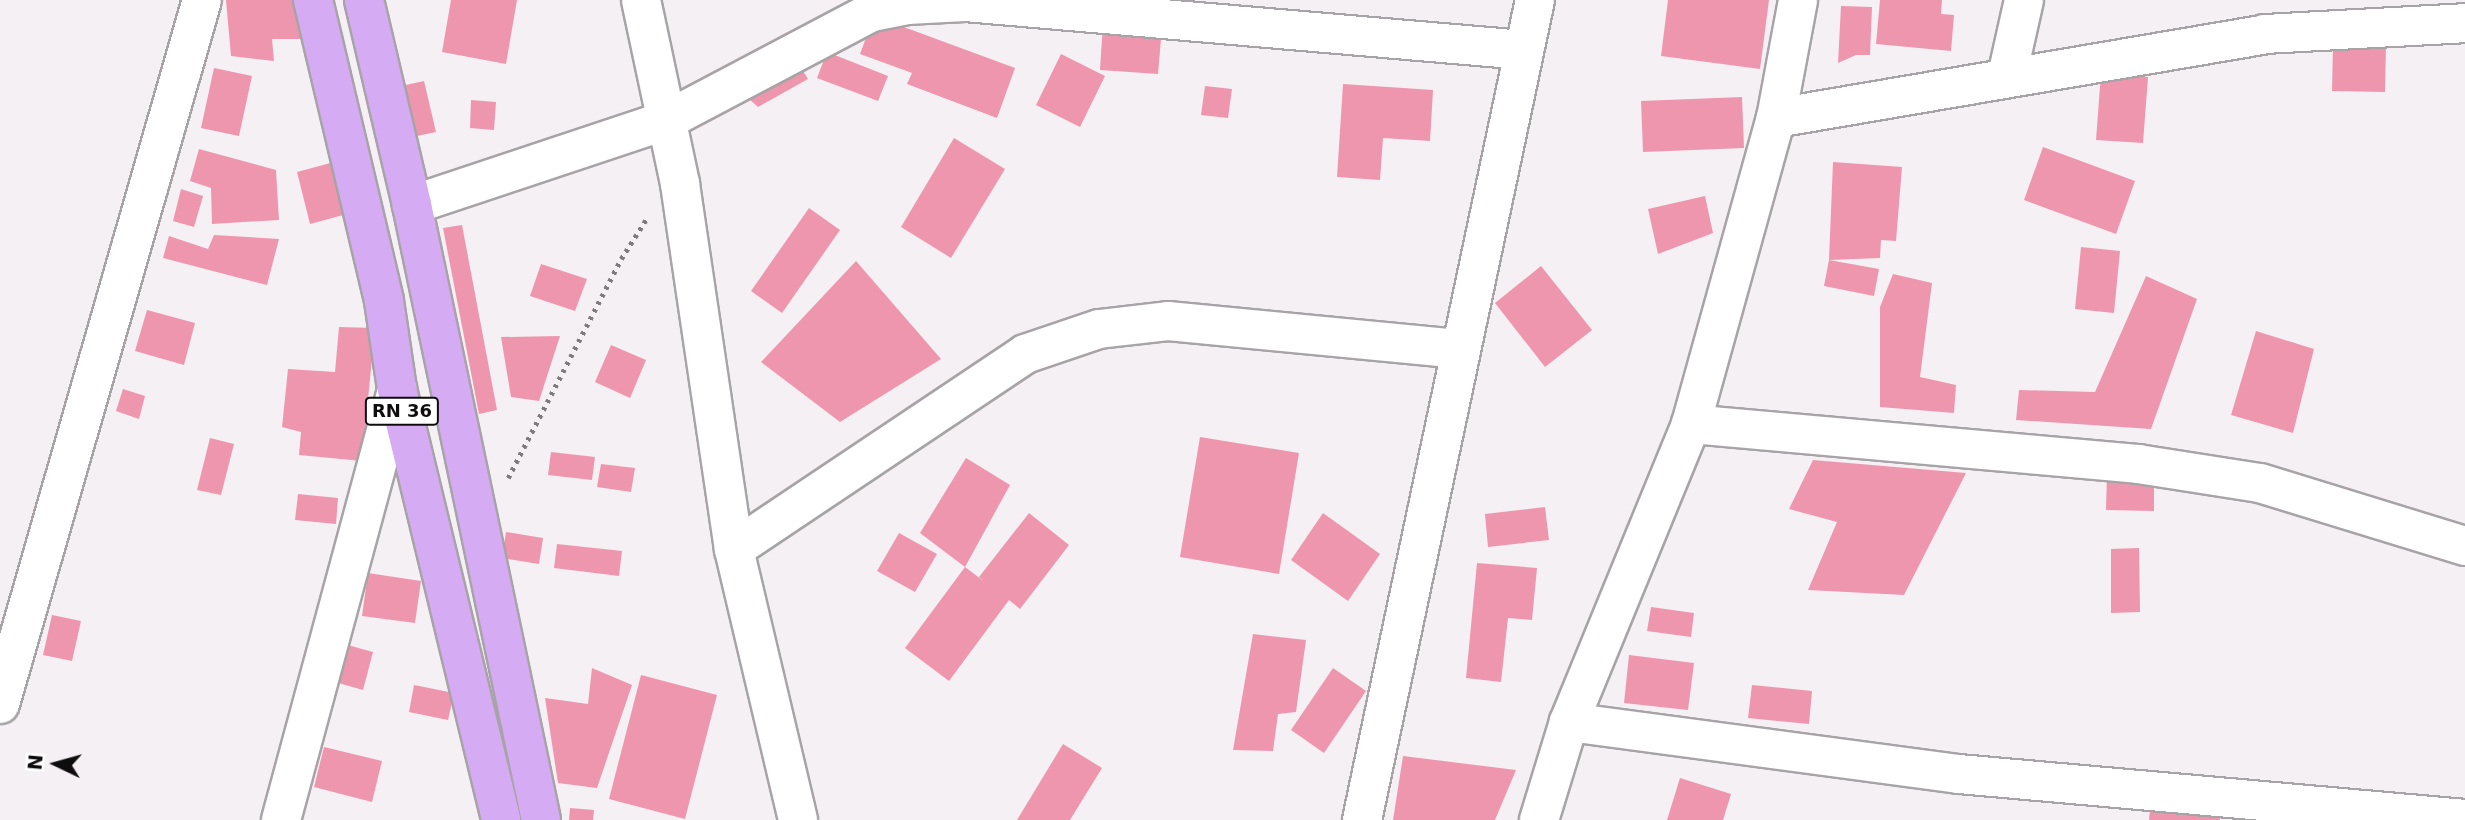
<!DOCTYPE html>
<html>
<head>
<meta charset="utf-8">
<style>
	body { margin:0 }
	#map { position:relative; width:2465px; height:820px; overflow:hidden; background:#f5f0f3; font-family:"DejaVu Sans",sans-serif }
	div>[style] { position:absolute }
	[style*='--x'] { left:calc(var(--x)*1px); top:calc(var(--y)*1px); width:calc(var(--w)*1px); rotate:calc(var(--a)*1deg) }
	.building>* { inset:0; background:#ef96af }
	.path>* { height:4.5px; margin-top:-2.25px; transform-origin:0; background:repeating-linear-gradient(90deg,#7f7b7d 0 3.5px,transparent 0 8.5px) }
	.roads { filter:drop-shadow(2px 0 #a7a3a6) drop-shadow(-2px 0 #a7a3a6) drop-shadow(0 2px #a7a3a6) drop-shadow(0 -2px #a7a3a6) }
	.minor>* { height:38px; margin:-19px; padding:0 19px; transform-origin:19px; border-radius:19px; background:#fff }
	.major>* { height:38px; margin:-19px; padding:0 19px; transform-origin:19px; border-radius:19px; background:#d5acf3 }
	span { translate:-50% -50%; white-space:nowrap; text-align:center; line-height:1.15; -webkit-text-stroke:5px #fff; paint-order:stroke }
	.shield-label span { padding:2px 5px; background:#fff; border:2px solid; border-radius:5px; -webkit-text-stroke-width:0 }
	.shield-label { font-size:18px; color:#0e0c0d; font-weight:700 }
	.north { position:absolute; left:21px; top:729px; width:70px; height:70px; -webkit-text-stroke:5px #fff; paint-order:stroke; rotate:275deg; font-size:19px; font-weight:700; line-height:28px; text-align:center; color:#0e0c0d }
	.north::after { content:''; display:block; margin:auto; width:24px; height:32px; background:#0e0c0d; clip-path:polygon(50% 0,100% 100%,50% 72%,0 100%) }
</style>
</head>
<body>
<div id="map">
	<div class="building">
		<div style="clip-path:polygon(226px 0,300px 0,307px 39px,272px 39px,274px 61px,231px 56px)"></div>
		<div style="clip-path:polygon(451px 0,517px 0,506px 64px,442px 52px)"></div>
		<div style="clip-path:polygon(1668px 0,1769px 0,1760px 69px,1661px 56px)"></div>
		<div style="clip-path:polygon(1880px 0,1942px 0,1941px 14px,1954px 15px,1951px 51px,1876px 44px)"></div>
		<div style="clip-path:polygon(1841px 6px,1872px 7px,1870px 55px,1856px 55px,1838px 63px)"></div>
		<div style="clip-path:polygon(874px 16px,1015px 68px,997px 118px,907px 84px,912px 73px,860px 54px)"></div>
		<div style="clip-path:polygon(1103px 23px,1162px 27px,1158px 74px,1100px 70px)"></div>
		<div style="clip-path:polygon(2333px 43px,2386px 44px,2385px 92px,2332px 91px)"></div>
		<div style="clip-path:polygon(827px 52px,888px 76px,878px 101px,817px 78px)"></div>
		<div style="clip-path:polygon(1061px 54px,1105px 76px,1080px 127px,1036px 105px)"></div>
		<div style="clip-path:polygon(796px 59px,808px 79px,758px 107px,739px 90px)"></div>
		<div style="clip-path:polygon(214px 68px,252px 76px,239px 136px,201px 128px)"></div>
		<div style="clip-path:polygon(2101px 73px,2148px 77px,2143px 143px,2096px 140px)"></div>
		<div style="clip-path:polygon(424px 81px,436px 132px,412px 137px,401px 86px)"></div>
		<div style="clip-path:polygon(1343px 84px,1433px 90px,1430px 141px,1383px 138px,1380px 180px,1337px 177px)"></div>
		<div style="clip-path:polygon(1205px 86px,1232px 89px,1228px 118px,1201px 115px)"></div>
		<div style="clip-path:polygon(1742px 97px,1744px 148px,1643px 152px,1641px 101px)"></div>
		<div style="clip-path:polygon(471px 100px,496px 102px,494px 130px,470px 128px)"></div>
		<div style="clip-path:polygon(954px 138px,1005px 169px,951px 258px,901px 227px)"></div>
		<div style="clip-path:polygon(2043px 147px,2135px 181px,2116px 234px,2024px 200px)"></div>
		<div style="clip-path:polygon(199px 149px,276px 170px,279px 220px,212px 224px,211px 188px,190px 181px)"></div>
		<div style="clip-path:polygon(334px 162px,347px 214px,310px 224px,297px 172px)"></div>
		<div style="clip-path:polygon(1833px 162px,1902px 167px,1896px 241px,1881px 240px,1880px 258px,1829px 260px)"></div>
		<div style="clip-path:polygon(181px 189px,203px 196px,194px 227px,173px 221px)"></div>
		<div style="clip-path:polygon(1705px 196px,1713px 233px,1658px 254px,1648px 209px)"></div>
		<div style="clip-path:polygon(809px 208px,840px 230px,782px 313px,751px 291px)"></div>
		<div style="clip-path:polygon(462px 225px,497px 410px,479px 414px,443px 228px)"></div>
		<div style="clip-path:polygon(214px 235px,279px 239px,267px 285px,163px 258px,169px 236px,208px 249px)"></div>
		<div style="clip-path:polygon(2081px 247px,2120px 251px,2114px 313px,2075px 309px)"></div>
		<div style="clip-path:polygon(1829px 260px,1879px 269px,1874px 296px,1824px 286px)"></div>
		<div style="clip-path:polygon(856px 261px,941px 359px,840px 422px,761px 362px)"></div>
		<div style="clip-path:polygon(541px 264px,587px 279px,575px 311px,530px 296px)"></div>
		<div style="clip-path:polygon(1541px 266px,1592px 330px,1545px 367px,1495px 303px)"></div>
		<div style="clip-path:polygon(1893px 274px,1932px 283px,1920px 377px,1956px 385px,1954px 413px,1880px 407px,1880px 307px)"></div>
		<div style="clip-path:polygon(2146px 276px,2197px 299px,2151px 429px,2016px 420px,2019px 390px,2095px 392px)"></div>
		<div style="clip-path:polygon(147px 310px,195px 323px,184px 365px,135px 351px)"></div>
		<div style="clip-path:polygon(339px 327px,375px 328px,362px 461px,299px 455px,301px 432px,282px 427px,288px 369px,335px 372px)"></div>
		<div style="clip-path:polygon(2256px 331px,2314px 349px,2293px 433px,2231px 415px)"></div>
		<div style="clip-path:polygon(560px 336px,539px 401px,511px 397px,501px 337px)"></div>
		<div style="clip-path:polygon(611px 345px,646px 360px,630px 398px,595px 382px)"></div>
		<div style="clip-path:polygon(123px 389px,145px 396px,139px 419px,116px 411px)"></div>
		<div style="clip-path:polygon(1200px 437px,1299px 453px,1279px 574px,1180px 557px)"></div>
		<div style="clip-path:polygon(210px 438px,234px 444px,221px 495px,197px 490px)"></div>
		<div style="clip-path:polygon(551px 452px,595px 457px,592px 480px,548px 475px)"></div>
		<div style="clip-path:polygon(966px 458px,1010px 485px,965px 567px,920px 533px)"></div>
		<div style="clip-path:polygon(1813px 460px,1966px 473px,1904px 595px,1808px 590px,1837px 522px,1789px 509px)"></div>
		<div style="clip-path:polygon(601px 464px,635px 468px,631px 492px,597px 487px)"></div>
		<div style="clip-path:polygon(2107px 473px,2154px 474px,2154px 511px,2106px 510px)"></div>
		<div style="clip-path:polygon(298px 494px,338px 498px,336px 524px,295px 520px)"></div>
		<div style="clip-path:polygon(1545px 507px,1549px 540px,1488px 547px,1485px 514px)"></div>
		<div style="clip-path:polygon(1029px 513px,1069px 545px,1020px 609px,1009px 600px,949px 681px,905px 648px,965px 567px,985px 582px,979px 577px)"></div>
		<div style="clip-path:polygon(1323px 513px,1380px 554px,1348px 601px,1291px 560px)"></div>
		<div style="clip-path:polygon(506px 532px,543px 538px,539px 564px,502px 558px)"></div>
		<div style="clip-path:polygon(899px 533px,937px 554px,915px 592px,877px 571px)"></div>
		<div style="clip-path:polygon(557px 544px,622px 551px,619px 576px,554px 568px)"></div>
		<div style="clip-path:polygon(2139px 548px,2140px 612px,2111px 613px,2111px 549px)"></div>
		<div style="clip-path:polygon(1477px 563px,1537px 568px,1532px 620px,1508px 618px,1501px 682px,1466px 678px)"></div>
		<div style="clip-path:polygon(368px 573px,421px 581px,415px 623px,362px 616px)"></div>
		<div style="clip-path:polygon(1651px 607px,1694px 613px,1691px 637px,1647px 631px)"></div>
		<div style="clip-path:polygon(52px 615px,81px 621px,72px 661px,43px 655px)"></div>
		<div style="clip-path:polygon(1253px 634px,1306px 640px,1296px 712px,1278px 714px,1273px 751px,1233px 750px)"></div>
		<div style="clip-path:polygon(344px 644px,373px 652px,363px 690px,335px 682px)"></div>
		<div style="clip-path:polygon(1629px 655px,1694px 663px,1688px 710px,1624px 703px)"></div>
		<div style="clip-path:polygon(592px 668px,632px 685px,597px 788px,558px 783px,545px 698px,588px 704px)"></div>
		<div style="clip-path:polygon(1333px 668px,1366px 691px,1324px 753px,1291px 730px)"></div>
		<div style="clip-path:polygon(641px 675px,717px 695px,685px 819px,609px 799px)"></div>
		<div style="clip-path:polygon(414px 685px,454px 693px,448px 720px,409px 712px)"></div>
		<div style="clip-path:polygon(1752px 685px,1812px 691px,1809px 724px,1748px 718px)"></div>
		<div style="clip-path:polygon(1063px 744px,1102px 768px,1070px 820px,1017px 820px)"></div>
		<div style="clip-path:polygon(324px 747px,382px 761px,372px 802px,314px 787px)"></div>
		<div style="clip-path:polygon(1403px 756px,1516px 770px,1495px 820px,1393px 820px)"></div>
		<div style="clip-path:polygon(1680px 778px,1731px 794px,1723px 820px,1667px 820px)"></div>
		<div style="clip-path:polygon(570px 808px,594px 810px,593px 820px,569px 820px)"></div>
		<div style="clip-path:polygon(2150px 810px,2220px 816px,2220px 820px,2149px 820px)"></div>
	</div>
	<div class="path">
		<div style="--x:508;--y:478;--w:246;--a:-62.7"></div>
		<div style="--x:621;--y:259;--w:49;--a:-57.6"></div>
	</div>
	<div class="roads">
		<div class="minor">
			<div style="--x:641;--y:0;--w:188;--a:78"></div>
			<div style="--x:680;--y:184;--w:369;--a:81.6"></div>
			<div style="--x:734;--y:549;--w:278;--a:76.7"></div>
			<div style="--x:2007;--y:76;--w:78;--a:-77.4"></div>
			<div style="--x:1776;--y:118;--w:496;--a:-9.7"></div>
			<div style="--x:2265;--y:34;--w:200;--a:-3.1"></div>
			<div style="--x:412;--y:205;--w:269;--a:-18.4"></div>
			<div style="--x:667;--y:120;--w:232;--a:-27.8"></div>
			<div style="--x:872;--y:12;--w:36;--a:-11"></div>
			<div style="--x:907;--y:5;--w:58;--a:-3"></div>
			<div style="--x:965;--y:2;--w:561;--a:4.91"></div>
			<div style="--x:1691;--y:424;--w:449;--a:5.1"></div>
			<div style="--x:2138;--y:464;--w:123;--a:8.9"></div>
			<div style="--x:2260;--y:483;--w:214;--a:17.1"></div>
			<div style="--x:734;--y:549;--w:350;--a:-33.8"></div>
			<div style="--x:1025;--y:354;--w:78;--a:-18.7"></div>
			<div style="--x:1099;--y:329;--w:69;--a:-6.6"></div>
			<div style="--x:1168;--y:321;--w:294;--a:5.5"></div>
			<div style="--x:0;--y:704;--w:732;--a:-73.99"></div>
			<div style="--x:1569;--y:722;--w:393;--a:7.6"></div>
			<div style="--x:1959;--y:774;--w:508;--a:5.08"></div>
			<div style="--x:281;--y:820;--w:446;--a:-74.9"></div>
			<div style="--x:1362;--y:820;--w:838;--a:-78.09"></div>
			<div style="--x:1539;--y:820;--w:102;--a:-73"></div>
			<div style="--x:1569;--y:722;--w:322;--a:-67.7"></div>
			<div style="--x:1691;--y:424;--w:318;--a:-74.5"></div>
			<div style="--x:1776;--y:118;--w:120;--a:-79.4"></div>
		</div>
		<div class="major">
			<div style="--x:313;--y:0;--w:309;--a:76.7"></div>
			<div style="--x:384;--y:301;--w:89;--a:81.6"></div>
			<div style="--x:397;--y:389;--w:443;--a:76.4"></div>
			<div style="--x:364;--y:0;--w:211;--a:76.8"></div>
			<div style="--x:412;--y:205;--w:628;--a:78.15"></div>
		</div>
	</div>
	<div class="shield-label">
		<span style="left:402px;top:411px">RN 36</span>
	</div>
	<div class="north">N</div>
</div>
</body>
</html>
